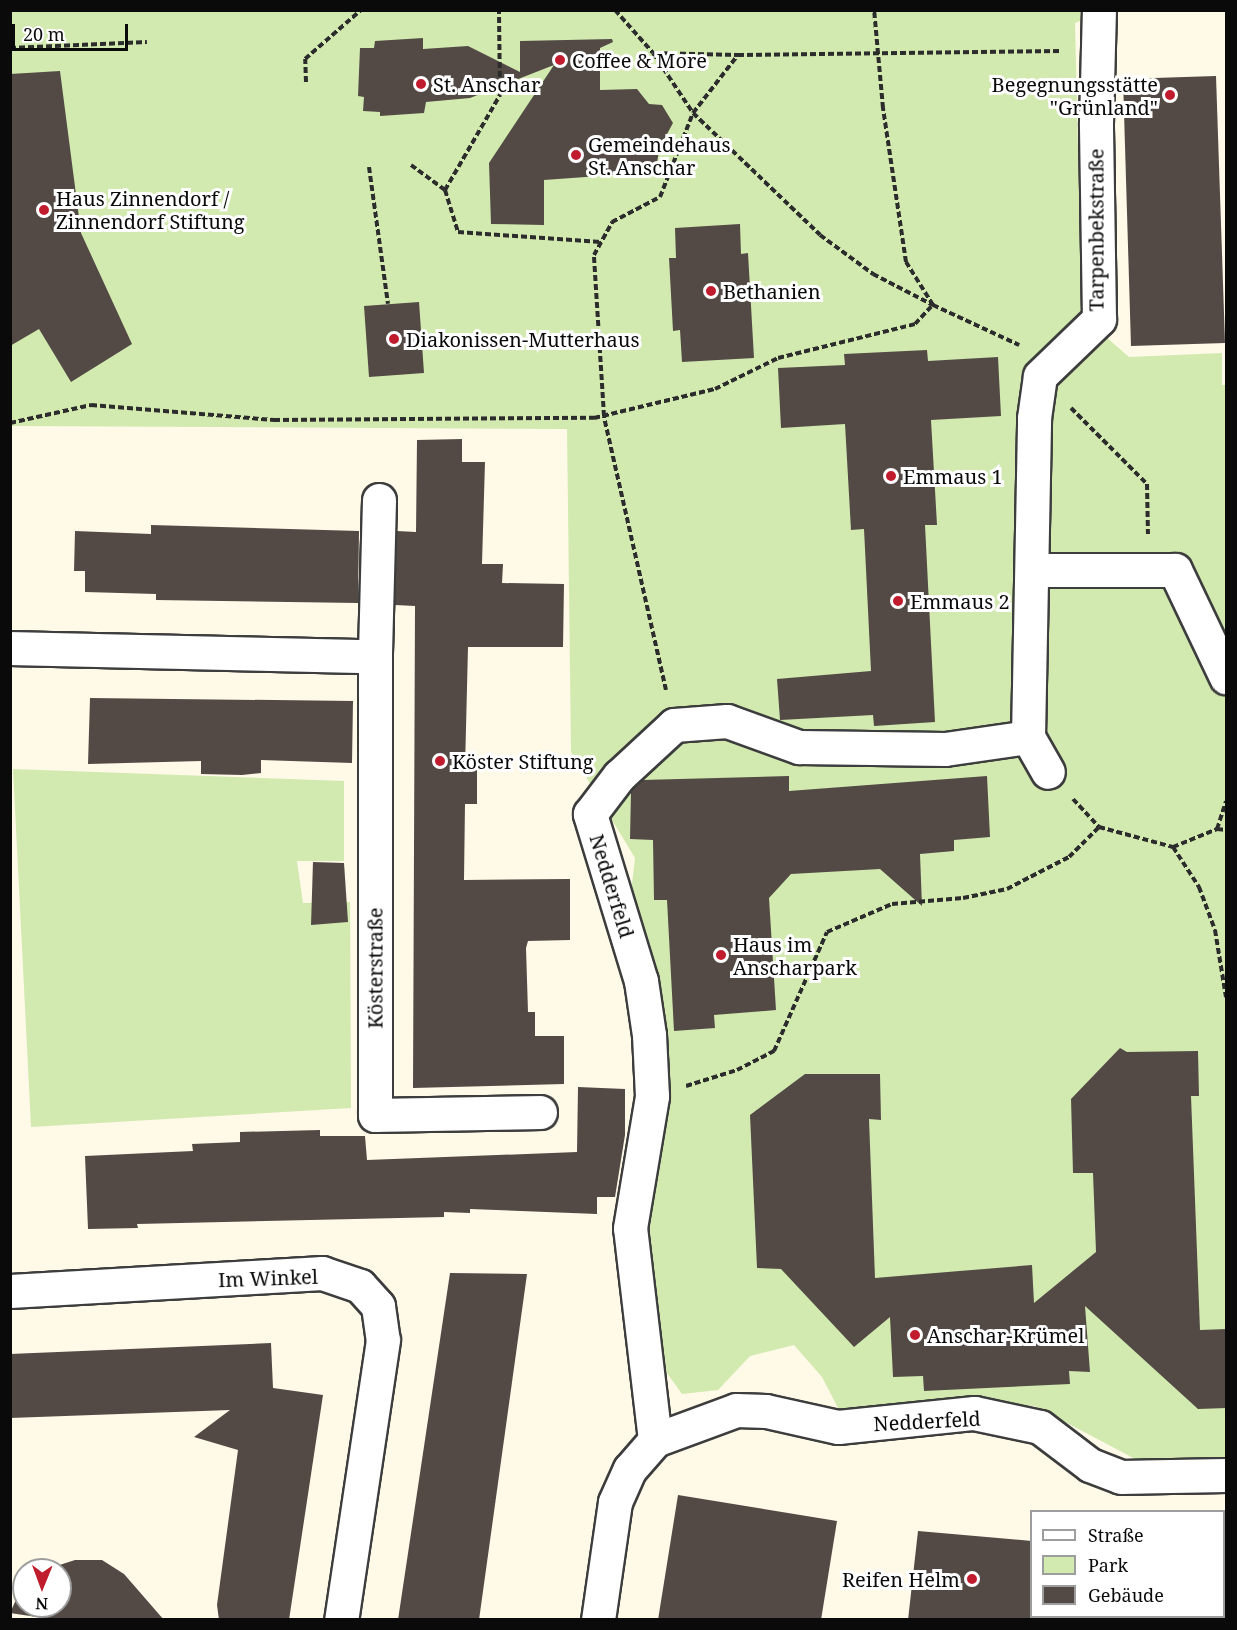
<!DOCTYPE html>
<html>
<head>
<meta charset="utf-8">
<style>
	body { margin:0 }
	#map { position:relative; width:1237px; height:1630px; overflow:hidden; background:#fff9e7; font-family:"Noto Serif",serif }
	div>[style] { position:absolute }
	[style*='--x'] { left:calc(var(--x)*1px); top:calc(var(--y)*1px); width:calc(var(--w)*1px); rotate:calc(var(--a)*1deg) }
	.green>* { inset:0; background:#d2eab0 }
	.building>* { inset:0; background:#534a46 }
	.path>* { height:4px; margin-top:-2px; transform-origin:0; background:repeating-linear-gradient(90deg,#2c2c2c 0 6px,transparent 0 9px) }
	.roads { filter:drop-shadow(2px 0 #3d3d3d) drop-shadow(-2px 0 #3d3d3d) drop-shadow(0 2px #3d3d3d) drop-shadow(0 -2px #3d3d3d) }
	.minor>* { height:33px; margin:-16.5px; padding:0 16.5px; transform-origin:16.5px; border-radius:16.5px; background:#fff }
	.dots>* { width:16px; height:16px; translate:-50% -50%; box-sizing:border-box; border:3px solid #fff; border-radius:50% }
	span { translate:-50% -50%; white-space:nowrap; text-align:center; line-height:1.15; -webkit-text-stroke:6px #fff; paint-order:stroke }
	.poi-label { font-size:20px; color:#0a0a0a }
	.left { translate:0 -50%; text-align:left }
	.right { translate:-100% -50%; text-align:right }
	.street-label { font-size:20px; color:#0a0a0a }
	.frame { position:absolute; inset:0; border:12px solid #0a0a0a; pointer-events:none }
	.legend { position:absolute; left:1030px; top:1510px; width:195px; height:108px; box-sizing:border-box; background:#fff; border:2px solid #9d9d9d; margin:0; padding:8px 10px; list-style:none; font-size:18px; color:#0a0a0a }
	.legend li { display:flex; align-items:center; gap:12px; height:30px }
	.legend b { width:30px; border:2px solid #9d9d9d }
	.north { position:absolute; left:12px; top:1558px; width:60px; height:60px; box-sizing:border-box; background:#fff; border:2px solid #9d9d9d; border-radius:50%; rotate:181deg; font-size:16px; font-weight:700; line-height:24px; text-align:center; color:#0a0a0a }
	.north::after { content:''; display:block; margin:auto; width:21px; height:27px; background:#c01c2e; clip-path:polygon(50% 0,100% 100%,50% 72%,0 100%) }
	.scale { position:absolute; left:12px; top:24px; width:116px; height:27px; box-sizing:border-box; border:3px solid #0a0a0a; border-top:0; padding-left:8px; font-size:18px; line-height:21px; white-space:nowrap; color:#0a0a0a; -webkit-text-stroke:4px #fff; paint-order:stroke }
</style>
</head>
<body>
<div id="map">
	<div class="green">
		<div style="clip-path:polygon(11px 11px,1090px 11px,1091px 16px,1075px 23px,1082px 316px,1129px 357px,1222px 353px,1222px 385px,1226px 385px,1226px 1458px,1137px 1460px,1035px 1406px,974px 1403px,839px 1410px,822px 1377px,794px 1345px,750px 1356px,718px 1390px,682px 1394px,662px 1366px,643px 1268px,662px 1124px,630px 902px,635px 858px,571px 752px,567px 429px,11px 426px)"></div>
		<div style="clip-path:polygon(13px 769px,344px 781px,344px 861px,297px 861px,303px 903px,350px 902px,351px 1108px,31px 1127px)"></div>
	</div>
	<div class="building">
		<div style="clip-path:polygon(423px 38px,423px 49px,468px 46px,520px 72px,520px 41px,612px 39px,613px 42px,600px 48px,600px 90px,637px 89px,649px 104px,662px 105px,673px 123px,660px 147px,655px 172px,544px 180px,544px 225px,491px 224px,489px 163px,554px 65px,470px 98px,426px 102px,424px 113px,380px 116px,380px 112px,363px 111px,364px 97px,358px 96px,360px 48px,374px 48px,375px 41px)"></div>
		<div style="clip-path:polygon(60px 71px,81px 233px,132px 344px,71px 382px,39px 329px,10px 346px,10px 74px)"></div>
		<div style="clip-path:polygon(1216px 76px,1225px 343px,1131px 346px,1123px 79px)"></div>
		<div style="clip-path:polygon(740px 224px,741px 254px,748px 253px,754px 358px,682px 362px,680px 330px,673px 331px,669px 258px,676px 258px,675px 228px)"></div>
		<div style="clip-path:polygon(419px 302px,424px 373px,369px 377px,364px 306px)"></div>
		<div style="clip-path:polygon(927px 350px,928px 361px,998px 357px,1001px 416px,931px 420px,937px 525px,925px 525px,935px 722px,874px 726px,873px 715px,780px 720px,777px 679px,871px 671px,864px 529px,851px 530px,845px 424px,781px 428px,778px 368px,845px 365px,844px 354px)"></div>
		<div style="clip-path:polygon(462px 439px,462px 462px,485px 462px,482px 564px,503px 564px,502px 583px,564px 584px,563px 647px,468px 647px,465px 769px,477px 769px,477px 804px,465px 804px,464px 880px,570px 879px,570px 940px,528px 941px,526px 948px,528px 1012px,535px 1012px,535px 1036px,564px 1036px,564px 1084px,413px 1088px,415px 606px,395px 605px,397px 531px,416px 532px,417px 440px)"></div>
		<div style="clip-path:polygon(151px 525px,359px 531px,358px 603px,156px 600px,156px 594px,85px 592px,85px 571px,74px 571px,75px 531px,151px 534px)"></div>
		<div style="clip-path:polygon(90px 698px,353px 701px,352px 763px,261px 760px,261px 773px,242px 775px,201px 774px,201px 761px,88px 764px)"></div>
		<div style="clip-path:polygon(789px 776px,789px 791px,987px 776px,990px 837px,954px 840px,954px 851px,920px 854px,922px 906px,880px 869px,791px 874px,769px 898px,776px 1010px,714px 1015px,715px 1028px,674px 1031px,667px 900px,654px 900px,653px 840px,630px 839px,631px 791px,642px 780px)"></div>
		<div style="clip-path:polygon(313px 862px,344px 863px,348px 922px,311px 925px)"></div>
		<div style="clip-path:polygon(1120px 1048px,1127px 1052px,1198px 1051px,1199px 1096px,1191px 1096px,1200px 1330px,1227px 1329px,1227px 1408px,1198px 1409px,1085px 1306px,1090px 1372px,1069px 1371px,1070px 1384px,924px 1391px,923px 1376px,893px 1377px,890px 1317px,854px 1347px,781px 1269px,757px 1268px,750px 1115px,805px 1074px,880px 1074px,881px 1120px,869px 1119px,875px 1278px,1032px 1265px,1034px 1303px,1096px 1252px,1093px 1173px,1073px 1173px,1071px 1099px)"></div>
		<div style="clip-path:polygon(578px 1087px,625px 1089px,625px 1135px,615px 1197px,597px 1197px,597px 1214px,470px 1209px,470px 1213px,444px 1212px,444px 1217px,137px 1224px,138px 1228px,88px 1229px,85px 1156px,193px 1151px,192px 1144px,240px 1142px,240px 1132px,320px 1130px,320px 1136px,365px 1136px,367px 1160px,577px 1152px)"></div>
		<div style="clip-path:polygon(450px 1273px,527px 1274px,479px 1620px,398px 1620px)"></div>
		<div style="clip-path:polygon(271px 1343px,273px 1388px,323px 1395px,289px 1620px,219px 1620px,217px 1605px,238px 1450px,194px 1437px,230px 1410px,10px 1418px,10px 1354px)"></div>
		<div style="clip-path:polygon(678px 1495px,837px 1521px,821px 1620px,658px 1620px)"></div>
		<div style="clip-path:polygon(918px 1531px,1032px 1541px,1032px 1620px,908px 1620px)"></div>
		<div style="clip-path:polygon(75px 1560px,102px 1560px,124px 1574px,164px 1620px,57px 1620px,10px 1613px,24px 1582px,24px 1606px,60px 1606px,60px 1570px,44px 1570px)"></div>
	</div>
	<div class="path">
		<div style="--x:615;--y:10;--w:57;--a:48.5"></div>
		<div style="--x:653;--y:53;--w:72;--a:56.3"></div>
		<div style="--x:693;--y:113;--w:176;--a:43.8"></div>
		<div style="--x:820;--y:235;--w:66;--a:36.3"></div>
		<div style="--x:873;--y:274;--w:68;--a:27.3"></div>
		<div style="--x:933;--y:305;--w:51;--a:-122.1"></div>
		<div style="--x:906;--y:262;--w:156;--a:-98.5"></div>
		<div style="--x:883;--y:108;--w:98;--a:-95.2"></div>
		<div style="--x:10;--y:48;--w:137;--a:-2.5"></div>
		<div style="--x:653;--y:53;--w:85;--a:1.3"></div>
		<div style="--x:738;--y:55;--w:324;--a:-0.7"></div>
		<div style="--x:306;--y:82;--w:23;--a:-92"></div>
		<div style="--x:305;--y:59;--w:74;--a:-41.2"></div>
		<div style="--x:411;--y:165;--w:42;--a:36.3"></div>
		<div style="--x:445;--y:190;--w:44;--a:72.8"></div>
		<div style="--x:458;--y:232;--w:143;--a:4"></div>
		<div style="--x:369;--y:167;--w:138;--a:82.1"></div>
		<div style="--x:445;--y:190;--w:110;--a:-59.9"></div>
		<div style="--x:500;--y:95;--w:85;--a:-90.7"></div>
		<div style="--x:1071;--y:408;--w:107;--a:45"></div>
		<div style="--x:1147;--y:484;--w:50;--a:88.9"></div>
		<div style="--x:10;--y:423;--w:83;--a:-12.5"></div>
		<div style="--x:91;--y:405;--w:184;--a:4.7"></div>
		<div style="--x:274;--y:420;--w:320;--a:-0.4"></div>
		<div style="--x:594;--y:418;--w:124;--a:-13.5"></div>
		<div style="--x:715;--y:389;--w:70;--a:-26.2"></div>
		<div style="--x:778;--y:358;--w:141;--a:-13.9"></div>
		<div style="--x:915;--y:324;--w:26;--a:-47"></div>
		<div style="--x:933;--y:305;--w:95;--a:24.9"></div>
		<div style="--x:666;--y:690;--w:281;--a:-102.8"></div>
		<div style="--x:604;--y:416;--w:161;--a:-93.6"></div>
		<div style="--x:594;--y:255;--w:38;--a:-61"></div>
		<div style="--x:612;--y:222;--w:54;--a:-27.5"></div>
		<div style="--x:660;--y:197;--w:90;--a:-68.6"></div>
		<div style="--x:693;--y:113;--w:73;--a:-52.2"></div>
		<div style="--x:1073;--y:799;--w:38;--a:47"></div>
		<div style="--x:1099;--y:827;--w:77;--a:15.1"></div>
		<div style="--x:1173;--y:847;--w:48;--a:-22.2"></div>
		<div style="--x:1217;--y:829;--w:9;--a:6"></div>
		<div style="--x:1217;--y:829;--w:29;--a:-72"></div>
		<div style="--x:1173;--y:847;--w:48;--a:57"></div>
		<div style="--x:1199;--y:887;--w:46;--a:69.6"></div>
		<div style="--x:1215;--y:930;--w:68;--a:80.7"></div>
		<div style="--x:686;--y:1086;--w:53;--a:-17.4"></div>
		<div style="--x:737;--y:1070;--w:42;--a:-27.2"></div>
		<div style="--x:774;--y:1051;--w:130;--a:-66"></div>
		<div style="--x:827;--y:932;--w:71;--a:-23.3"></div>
		<div style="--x:892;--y:904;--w:71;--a:-4.8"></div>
		<div style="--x:963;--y:898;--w:45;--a:-11.6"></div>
		<div style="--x:1007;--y:889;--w:70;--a:-27.3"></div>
		<div style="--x:1069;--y:857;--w:42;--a:-45"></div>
	</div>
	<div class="roads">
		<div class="minor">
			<div style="--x:379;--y:500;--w:156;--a:91.5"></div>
			<div style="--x:375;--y:656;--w:459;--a:90"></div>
			<div style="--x:375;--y:1115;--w:165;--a:-1"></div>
			<div style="--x:1032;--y:570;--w:143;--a:0"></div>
			<div style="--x:1175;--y:570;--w:119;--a:64.5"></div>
			<div style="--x:10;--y:648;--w:365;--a:1.3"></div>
			<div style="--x:1028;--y:737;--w:319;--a:-88.9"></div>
			<div style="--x:1034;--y:418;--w:42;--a:-81.9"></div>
			<div style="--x:1040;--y:376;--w:82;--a:-44"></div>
			<div style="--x:1099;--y:319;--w:196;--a:-90.9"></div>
			<div style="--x:1096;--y:123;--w:113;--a:-88.5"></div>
			<div style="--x:1028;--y:737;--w:40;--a:60.3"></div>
			<div style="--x:10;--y:1291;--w:313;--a:-3.3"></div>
			<div style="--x:322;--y:1273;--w:40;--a:18.9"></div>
			<div style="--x:360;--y:1286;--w:27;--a:48"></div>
			<div style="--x:378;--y:1306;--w:34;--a:82"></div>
			<div style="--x:383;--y:1340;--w:283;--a:98.5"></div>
			<div style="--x:655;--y:1440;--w:213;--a:-96.7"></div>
			<div style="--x:630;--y:1228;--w:134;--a:-80.5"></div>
			<div style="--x:652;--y:1096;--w:61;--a:-92.8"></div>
			<div style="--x:649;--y:1035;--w:55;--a:-98.4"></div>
			<div style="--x:641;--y:981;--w:175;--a:-107"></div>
			<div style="--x:590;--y:814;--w:48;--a:-52.7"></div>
			<div style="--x:619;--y:776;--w:75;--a:-42.8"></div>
			<div style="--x:674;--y:725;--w:53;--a:-4.3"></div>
			<div style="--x:727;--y:721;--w:77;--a:19.9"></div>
			<div style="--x:799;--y:747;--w:146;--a:0.8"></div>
			<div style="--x:945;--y:749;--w:84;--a:-8.2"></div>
			<div style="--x:598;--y:1620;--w:119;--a:-81.8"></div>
			<div style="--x:615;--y:1502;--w:36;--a:-66"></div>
			<div style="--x:630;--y:1469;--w:38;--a:-49"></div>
			<div style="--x:655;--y:1440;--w:86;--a:-20.3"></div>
			<div style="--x:736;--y:1410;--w:30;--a:2"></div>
			<div style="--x:766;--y:1411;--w:74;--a:12.5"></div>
			<div style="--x:838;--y:1427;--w:137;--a:-5.9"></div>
			<div style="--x:974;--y:1413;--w:67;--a:12"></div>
			<div style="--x:1040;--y:1427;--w:63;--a:37.2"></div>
			<div style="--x:1090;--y:1465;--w:33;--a:21"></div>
			<div style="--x:1121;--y:1477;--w:105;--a:-1.1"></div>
		</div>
	</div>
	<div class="dots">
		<div style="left:560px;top:60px;background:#c01c2e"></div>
		<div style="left:421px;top:84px;background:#c01c2e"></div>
		<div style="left:1170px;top:95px;background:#c01c2e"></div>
		<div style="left:576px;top:155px;background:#c01c2e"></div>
		<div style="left:44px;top:210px;background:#c01c2e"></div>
		<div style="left:711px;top:291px;background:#c01c2e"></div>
		<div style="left:394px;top:339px;background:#c01c2e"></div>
		<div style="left:891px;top:476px;background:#c01c2e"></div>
		<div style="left:898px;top:601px;background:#c01c2e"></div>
		<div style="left:440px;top:761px;background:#c01c2e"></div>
		<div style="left:721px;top:955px;background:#c01c2e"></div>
		<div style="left:915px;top:1335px;background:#c01c2e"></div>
		<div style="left:972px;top:1579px;background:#c01c2e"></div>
	</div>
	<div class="poi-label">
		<span class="left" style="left:572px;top:60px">Coffee &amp; More</span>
		<span class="left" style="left:433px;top:84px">St. Anschar</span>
		<span class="right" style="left:1158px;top:96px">Begegnungsstätte<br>"Grünland"</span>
		<span class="left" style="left:588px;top:156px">Gemeindehaus<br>St. Anschar</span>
		<span class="left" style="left:56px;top:210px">Haus Zinnendorf /<br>Zinnendorf Stiftung</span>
		<span class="left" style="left:723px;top:291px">Bethanien</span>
		<span class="left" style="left:406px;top:339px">Diakonissen-Mutterhaus</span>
		<span class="left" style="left:903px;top:476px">Emmaus 1</span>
		<span class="left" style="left:910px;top:601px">Emmaus 2</span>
		<span class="left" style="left:452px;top:761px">Köster Stiftung</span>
		<span class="left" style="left:733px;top:956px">Haus im<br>Anscharpark</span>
		<span class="left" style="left:927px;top:1335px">Anschar-Krümel</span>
		<span class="right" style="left:960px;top:1579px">Reifen Helm</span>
	</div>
	<div class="street-label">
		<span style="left:1096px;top:230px;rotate:-90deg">Tarpenbekstraße</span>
		<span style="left:612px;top:886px;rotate:73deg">Nedderfeld</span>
		<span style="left:375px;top:968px;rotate:-90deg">Kösterstraße</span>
		<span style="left:268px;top:1278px;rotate:-2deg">Im Winkel</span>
		<span style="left:927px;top:1421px;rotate:-3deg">Nedderfeld</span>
	</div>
	<div class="frame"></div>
	<ul class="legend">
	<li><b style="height:8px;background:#fff"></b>Straße</li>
	<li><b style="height:16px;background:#d2eab0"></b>Park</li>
	<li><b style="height:16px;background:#534a46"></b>Gebäude</li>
	</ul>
	<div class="north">N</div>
	<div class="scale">20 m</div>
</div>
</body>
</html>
